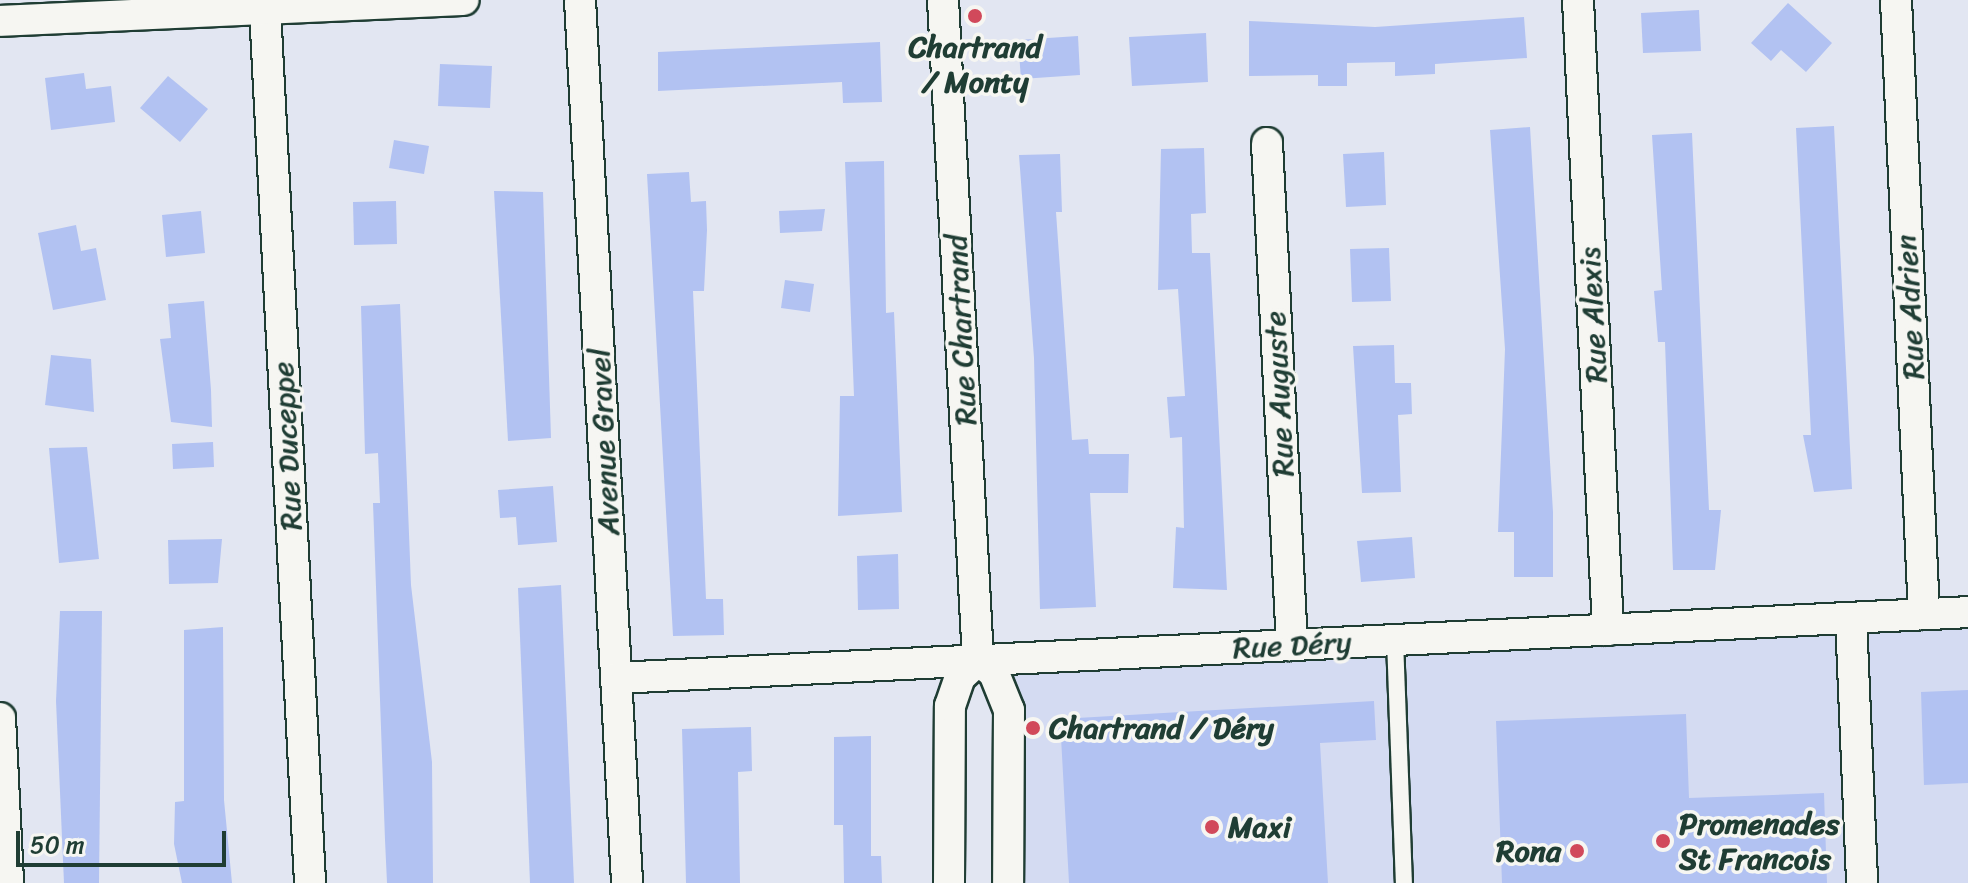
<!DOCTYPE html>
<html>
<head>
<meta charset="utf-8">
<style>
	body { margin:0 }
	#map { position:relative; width:1968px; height:883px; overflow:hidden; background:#e2e6f2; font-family:Sriracha,sans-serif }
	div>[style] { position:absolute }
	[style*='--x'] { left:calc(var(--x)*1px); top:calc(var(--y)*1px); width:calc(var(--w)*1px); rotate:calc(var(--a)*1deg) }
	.built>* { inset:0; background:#d4dbf2 }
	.building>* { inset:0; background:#b2c2f2 }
	.roads { filter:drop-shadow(2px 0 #1f3d34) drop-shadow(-2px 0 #1f3d34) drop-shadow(0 2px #1f3d34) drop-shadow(0 -2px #1f3d34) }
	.service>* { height:16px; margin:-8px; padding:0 8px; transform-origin:8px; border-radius:8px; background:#f6f6f2 }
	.minor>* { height:30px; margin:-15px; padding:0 15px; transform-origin:15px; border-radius:15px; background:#f6f6f2 }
	.dots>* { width:22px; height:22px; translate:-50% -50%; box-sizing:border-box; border:4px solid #f6f6f2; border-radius:50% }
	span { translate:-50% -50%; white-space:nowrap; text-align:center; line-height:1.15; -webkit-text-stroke:7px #f6f6f2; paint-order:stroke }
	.poi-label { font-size:30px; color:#1f3d34; font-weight:700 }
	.left { translate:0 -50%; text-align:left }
	.right { translate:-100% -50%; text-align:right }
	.street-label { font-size:30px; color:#1f3d34 }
	.scale { position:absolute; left:16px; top:831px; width:210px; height:36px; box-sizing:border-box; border:4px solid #1f3d34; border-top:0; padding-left:10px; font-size:24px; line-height:28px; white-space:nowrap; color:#1f3d34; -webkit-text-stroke:6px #f6f6f2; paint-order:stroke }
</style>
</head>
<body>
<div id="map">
	<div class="built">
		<div style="clip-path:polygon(1968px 623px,1968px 883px,1023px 883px,1013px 669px)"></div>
	</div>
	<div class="building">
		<div style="clip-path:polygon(1788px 3px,1832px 43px,1806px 72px,1781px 50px,1771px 61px,1751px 43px)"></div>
		<div style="clip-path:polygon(1699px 10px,1701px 51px,1643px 53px,1641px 13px)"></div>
		<div style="clip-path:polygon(1524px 17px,1527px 58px,1435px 64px,1435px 74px,1395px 76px,1395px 62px,1347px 63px,1347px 86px,1318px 86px,1318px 75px,1249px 76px,1249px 21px,1375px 27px)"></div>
		<div style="clip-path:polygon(1206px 33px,1208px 82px,1132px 86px,1129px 37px)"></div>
		<div style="clip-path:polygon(1078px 36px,1080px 75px,1021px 79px,1018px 40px)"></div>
		<div style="clip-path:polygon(880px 42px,882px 102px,843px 103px,842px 82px,658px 91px,658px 52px)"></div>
		<div style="clip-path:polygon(440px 64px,492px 66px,490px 108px,438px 106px)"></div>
		<div style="clip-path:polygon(84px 73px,86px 89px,111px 86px,115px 122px,51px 130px,45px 78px)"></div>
		<div style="clip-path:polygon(168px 76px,208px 109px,180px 142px,140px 108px)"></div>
		<div style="clip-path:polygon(1834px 126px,1852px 489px,1814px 492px,1803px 435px,1811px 435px,1796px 128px)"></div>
		<div style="clip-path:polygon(1530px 127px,1553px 512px,1553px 577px,1514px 577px,1514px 532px,1498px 532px,1505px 349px,1490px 130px)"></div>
		<div style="clip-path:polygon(1692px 133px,1709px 510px,1721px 510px,1715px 570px,1673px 570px,1665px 342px,1658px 342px,1654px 291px,1662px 290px,1652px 135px)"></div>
		<div style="clip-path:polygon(394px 140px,429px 146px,424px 174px,389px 168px)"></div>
		<div style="clip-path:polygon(1204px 148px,1206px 213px,1191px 214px,1192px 253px,1210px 253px,1227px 590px,1173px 588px,1176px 527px,1184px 528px,1182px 437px,1170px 438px,1167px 397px,1185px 396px,1178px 289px,1158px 290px,1161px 149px)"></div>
		<div style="clip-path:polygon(1384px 152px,1386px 205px,1346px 207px,1343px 154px)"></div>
		<div style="clip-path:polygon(1060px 154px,1062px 212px,1056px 212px,1072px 440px,1088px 439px,1089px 454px,1129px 454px,1128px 493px,1090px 493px,1096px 607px,1040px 609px,1034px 358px,1019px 155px)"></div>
		<div style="clip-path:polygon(884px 161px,886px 313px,894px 312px,902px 512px,838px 516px,840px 396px,854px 396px,845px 162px)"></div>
		<div style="clip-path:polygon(689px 172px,691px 202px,706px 201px,707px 230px,704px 291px,693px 291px,706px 599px,723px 599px,724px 635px,673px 636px,647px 174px)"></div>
		<div style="clip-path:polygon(494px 191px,543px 192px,551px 438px,508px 441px)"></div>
		<div style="clip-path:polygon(396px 201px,397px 244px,354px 245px,353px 202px)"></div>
		<div style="clip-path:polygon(825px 209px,822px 231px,780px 233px,779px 211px)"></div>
		<div style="clip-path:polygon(201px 211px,205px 253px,166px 257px,162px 215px)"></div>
		<div style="clip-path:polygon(76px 225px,81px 251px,96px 248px,106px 300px,53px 310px,38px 233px)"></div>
		<div style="clip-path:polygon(1389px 248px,1391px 301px,1352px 302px,1350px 249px)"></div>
		<div style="clip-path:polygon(785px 280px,814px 284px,810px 312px,781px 308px)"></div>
		<div style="clip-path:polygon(204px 301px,211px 390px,212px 427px,171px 422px,160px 339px,171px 338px,168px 304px)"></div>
		<div style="clip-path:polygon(400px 304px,411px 585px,432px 762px,433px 883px,387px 883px,385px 840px,373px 503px,380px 503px,378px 453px,365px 454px,361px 306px)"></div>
		<div style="clip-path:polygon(1394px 345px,1395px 383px,1411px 383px,1412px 414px,1398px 415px,1401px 492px,1362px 493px,1353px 346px)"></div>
		<div style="clip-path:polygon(51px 355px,91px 359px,94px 412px,45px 405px)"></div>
		<div style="clip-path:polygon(213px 442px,214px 467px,173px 469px,172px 444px)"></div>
		<div style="clip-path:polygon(87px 447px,99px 559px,59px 563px,49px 448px)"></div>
		<div style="clip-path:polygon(553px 486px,557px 542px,518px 545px,516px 517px,500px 518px,498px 490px)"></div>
		<div style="clip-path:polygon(1412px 537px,1415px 578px,1361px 582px,1357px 541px)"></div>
		<div style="clip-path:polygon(222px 539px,218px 583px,169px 584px,168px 540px)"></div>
		<div style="clip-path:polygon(898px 554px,899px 609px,858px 610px,857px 556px)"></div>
		<div style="clip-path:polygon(561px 585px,574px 883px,530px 883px,518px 588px)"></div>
		<div style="clip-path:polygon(60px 611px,102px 611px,99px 883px,64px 883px,56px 701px)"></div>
		<div style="clip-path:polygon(223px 627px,224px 800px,232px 883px,182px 883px,174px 844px,175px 802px,184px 801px,184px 630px)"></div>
		<div style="clip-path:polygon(1968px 690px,1968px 783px,1924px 785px,1921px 692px)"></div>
		<div style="clip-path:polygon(1374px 701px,1376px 740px,1320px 743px,1328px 883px,1069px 883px,1060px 719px)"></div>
		<div style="clip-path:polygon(1686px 714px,1689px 798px,1824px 793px,1827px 883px,1502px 883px,1496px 721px)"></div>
		<div style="clip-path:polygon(751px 727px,752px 771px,738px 772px,740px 883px,686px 883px,682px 729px)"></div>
		<div style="clip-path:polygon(871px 736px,871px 856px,881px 856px,882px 883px,844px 883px,843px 825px,834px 825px,834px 737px)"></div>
	</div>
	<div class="roads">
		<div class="service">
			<div style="--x:1395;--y:640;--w:243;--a:87.9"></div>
		</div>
		<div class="minor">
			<div style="--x:580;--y:0;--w:884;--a:86.95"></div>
			<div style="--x:943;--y:0;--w:661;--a:86.96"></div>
			<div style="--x:978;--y:660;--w:21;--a:39"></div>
			<div style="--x:994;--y:673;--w:40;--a:68"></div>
			<div style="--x:1009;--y:710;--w:173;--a:90.3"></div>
			<div style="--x:1578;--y:0;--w:631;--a:87.27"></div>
			<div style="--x:1896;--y:0;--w:615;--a:87.39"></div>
			<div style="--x:265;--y:9;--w:875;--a:87.05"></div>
			<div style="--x:0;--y:21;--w:464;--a:-2.6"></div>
			<div style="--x:1267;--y:143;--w:503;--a:87.15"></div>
			<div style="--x:1851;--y:618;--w:265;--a:87.6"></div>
			<div style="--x:616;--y:678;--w:1354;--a:-2.79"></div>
			<div style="--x:0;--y:718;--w:165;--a:87.2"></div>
			<div style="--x:949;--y:883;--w:177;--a:-89.7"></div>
			<div style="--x:950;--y:706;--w:31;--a:-71"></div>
			<div style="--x:960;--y:677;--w:25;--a:-43"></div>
		</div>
	</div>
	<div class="dots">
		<div style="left:975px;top:16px;background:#d1495b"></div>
		<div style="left:1033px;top:728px;background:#d1495b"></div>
		<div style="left:1212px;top:827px;background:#d1495b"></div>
		<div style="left:1663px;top:841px;background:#d1495b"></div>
		<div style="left:1577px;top:851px;background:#d1495b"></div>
	</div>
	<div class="poi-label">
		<span style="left:975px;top:64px">Chartrand<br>/ Monty</span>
		<span class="left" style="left:1049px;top:728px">Chartrand / Déry</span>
		<span class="left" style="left:1679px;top:841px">Promenades<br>St Francois</span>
		<span class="left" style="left:1228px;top:827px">Maxi</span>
		<span class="right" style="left:1561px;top:851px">Rona</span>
	</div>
	<div class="street-label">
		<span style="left:1910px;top:307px;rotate:-93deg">Rue Adrien</span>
		<span style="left:1593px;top:315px;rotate:-93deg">Rue Alexis</span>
		<span style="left:961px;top:330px;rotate:-93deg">Rue Chartrand</span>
		<span style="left:1279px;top:394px;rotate:-93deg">Rue Auguste</span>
		<span style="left:604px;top:442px;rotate:-93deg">Avenue Gravel</span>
		<span style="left:287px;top:446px;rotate:-93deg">Rue Duceppe</span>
		<span style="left:1292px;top:645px;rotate:-3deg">Rue Déry</span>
	</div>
	<div class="scale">50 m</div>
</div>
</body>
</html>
